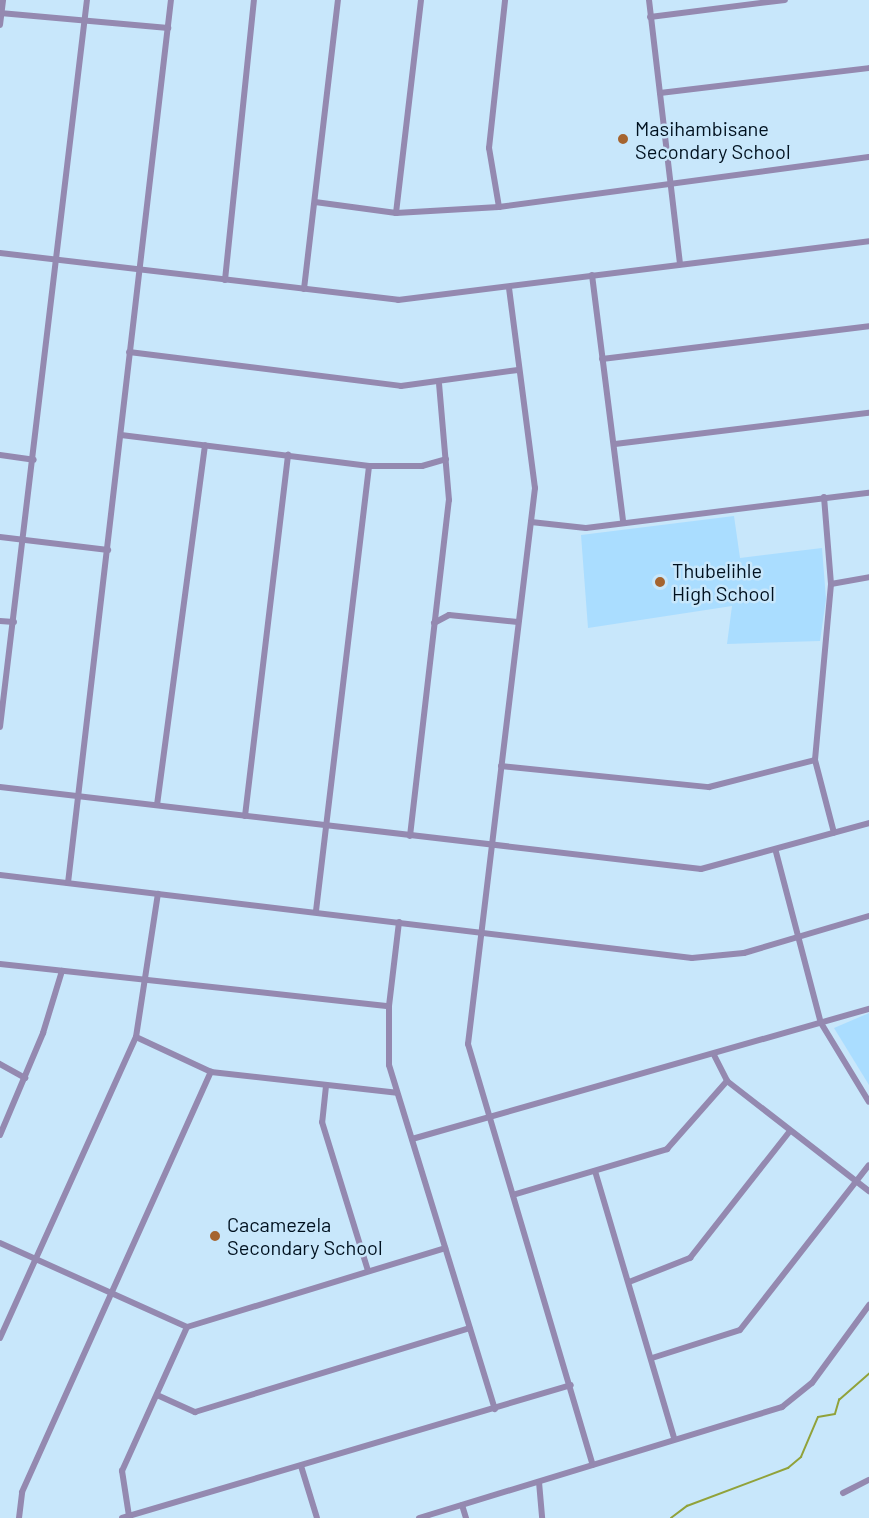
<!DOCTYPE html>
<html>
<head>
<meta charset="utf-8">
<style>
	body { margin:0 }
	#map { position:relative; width:869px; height:1518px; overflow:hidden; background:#c8e7fb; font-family:Barlow,sans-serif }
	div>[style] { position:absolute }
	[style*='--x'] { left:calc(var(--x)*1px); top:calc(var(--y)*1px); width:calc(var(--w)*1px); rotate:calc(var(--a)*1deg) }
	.built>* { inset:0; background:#adf }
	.stream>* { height:1.5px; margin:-0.75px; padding:0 0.75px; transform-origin:0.75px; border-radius:0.75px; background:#91a23a }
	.minor>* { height:6px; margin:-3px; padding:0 3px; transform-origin:3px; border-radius:3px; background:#9489b0 }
	.dots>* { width:16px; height:16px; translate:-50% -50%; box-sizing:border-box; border:3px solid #c8e7fb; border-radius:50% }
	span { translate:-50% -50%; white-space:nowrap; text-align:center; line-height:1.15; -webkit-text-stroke:5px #c8e7fb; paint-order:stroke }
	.poi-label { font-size:20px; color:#00111f }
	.left { translate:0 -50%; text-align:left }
</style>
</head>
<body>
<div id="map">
	<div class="built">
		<div style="clip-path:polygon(734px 516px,740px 558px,822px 548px,826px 599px,820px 641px,727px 644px,732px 606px,588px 628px,581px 535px)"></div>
		<div style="clip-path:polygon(869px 1013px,869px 1085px,834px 1028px)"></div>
	</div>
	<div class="stream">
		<div style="--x:671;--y:1518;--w:20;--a:-37"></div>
		<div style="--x:687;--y:1506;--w:108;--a:-20.6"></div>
		<div style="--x:788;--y:1468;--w:17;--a:-40"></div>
		<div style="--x:801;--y:1457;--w:43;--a:-67"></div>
		<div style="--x:818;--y:1417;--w:17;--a:-10"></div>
		<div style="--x:835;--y:1414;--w:15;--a:-74"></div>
		<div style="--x:839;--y:1400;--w:40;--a:-41"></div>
	</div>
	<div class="minor">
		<div style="--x:649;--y:0;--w:266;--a:83.3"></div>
		<div style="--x:0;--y:13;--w:169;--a:5.1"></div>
		<div style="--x:650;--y:17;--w:136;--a:-7.2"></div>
		<div style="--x:0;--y:25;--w:25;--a:-83"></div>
		<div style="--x:660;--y:93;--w:210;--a:-6.8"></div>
		<div style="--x:315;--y:202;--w:82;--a:7.7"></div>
		<div style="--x:396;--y:213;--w:103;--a:-3.3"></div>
		<div style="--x:499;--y:207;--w:373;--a:-7.7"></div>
		<div style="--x:499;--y:207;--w:60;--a:-99.6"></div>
		<div style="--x:489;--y:148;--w:149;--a:-83.8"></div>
		<div style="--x:396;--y:213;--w:214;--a:-83.3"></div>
		<div style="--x:0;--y:253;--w:401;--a:6.7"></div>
		<div style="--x:398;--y:300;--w:475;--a:-7.1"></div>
		<div style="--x:592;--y:275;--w:249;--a:82.8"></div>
		<div style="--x:225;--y:280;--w:281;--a:-84.1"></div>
		<div style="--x:509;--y:288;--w:202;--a:82.6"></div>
		<div style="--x:535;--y:488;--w:560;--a:96.87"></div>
		<div style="--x:468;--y:1044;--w:439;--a:73.5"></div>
		<div style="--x:304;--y:289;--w:291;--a:-83.3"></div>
		<div style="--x:129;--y:352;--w:274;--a:7.1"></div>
		<div style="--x:401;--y:386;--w:118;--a:-7.8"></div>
		<div style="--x:602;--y:359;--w:269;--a:-7"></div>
		<div style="--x:121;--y:435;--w:250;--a:7.1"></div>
		<div style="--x:369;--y:466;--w:53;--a:0"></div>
		<div style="--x:422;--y:466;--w:25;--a:-16"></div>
		<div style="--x:615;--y:444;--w:256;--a:-7"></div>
		<div style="--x:0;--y:455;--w:34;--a:8"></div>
		<div style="--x:824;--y:497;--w:87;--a:85.4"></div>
		<div style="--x:831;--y:584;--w:177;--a:95.2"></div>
		<div style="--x:815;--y:760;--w:75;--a:75.4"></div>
		<div style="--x:531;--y:522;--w:55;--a:6.2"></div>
		<div style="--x:586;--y:528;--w:285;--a:-7.1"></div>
		<div style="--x:0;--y:537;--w:109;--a:6.9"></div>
		<div style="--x:831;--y:584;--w:39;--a:-10"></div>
		<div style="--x:0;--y:621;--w:14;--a:4"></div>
		<div style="--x:434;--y:623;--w:17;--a:-28"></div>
		<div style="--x:449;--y:615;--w:69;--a:5.8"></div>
		<div style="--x:0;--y:727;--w:732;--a:-83.18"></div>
		<div style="--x:501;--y:766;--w:209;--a:5.8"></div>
		<div style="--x:709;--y:787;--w:109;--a:-14.3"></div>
		<div style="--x:0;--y:787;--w:706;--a:6.67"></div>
		<div style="--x:701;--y:869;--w:174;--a:-15.3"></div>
		<div style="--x:157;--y:805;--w:363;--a:-82.4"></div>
		<div style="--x:245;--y:816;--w:364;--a:-83.2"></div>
		<div style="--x:410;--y:836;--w:338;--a:-83.4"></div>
		<div style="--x:449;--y:500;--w:116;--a:-94.9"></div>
		<div style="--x:776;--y:852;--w:177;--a:75.3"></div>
		<div style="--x:821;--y:1023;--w:92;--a:58.7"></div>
		<div style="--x:0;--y:875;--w:697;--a:6.84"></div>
		<div style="--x:692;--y:958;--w:52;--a:-5.5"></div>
		<div style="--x:744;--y:953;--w:130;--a:-16.5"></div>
		<div style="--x:68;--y:883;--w:889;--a:-83.35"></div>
		<div style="--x:316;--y:911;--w:448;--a:-83.2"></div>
		<div style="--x:399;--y:922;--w:85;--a:96.8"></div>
		<div style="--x:389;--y:1006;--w:59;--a:90"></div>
		<div style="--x:389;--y:1065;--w:360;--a:72.9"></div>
		<div style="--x:0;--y:964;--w:391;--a:6.2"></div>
		<div style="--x:136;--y:1037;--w:83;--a:25"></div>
		<div style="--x:211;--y:1072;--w:187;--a:6.4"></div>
		<div style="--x:714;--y:1055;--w:29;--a:63"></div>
		<div style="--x:727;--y:1081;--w:180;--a:37.8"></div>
		<div style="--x:0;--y:1064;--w:29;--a:29"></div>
		<div style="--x:326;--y:1086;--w:36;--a:96"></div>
		<div style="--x:322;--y:1122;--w:156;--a:72.8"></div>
		<div style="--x:0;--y:1135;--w:111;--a:-67.1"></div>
		<div style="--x:43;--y:1033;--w:65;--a:-73"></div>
		<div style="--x:412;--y:1139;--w:475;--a:-15.9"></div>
		<div style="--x:595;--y:1171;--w:277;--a:73.5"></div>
		<div style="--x:513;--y:1195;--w:161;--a:-16.6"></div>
		<div style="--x:667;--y:1149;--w:91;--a:-48.6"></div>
		<div style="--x:0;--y:1243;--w:205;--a:24.2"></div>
		<div style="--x:187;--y:1327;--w:270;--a:-17"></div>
		<div style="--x:629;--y:1282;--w:66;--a:-21.5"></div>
		<div style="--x:690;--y:1258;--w:160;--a:-51.8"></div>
		<div style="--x:0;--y:1338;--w:330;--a:-65.7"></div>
		<div style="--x:136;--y:1037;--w:145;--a:-81.3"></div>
		<div style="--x:652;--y:1358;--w:92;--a:-17.7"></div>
		<div style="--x:740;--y:1330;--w:209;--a:-52"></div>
		<div style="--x:157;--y:1395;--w:42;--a:24.1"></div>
		<div style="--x:195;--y:1412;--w:287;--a:-17"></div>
		<div style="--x:301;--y:1466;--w:54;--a:72.9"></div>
		<div style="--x:539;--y:1482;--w:36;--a:85"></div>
		<div style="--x:843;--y:1493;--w:29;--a:-27"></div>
		<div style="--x:462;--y:1505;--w:14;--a:73"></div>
		<div style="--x:129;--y:1516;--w:46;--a:-98.8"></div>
		<div style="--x:122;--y:1471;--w:158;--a:-65.7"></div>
		<div style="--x:19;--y:1518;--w:26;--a:-83"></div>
		<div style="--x:22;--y:1492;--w:461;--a:-65.8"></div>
		<div style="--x:122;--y:1518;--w:468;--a:-16.5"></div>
		<div style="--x:419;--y:1518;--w:380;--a:-17"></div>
		<div style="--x:782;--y:1407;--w:38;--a:-39"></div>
		<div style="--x:812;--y:1383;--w:97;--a:-53.8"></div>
	</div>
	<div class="dots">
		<div style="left:623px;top:139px;background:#a5642f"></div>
		<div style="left:660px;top:582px;background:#a5642f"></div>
		<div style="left:215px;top:1236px;background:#a5642f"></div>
	</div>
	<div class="poi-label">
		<span class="left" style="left:635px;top:140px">Masihambisane<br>Secondary School</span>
		<span class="left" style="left:672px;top:582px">Thubelihle<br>High School</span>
		<span class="left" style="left:227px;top:1236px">Cacamezela<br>Secondary School</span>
	</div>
</div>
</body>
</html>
